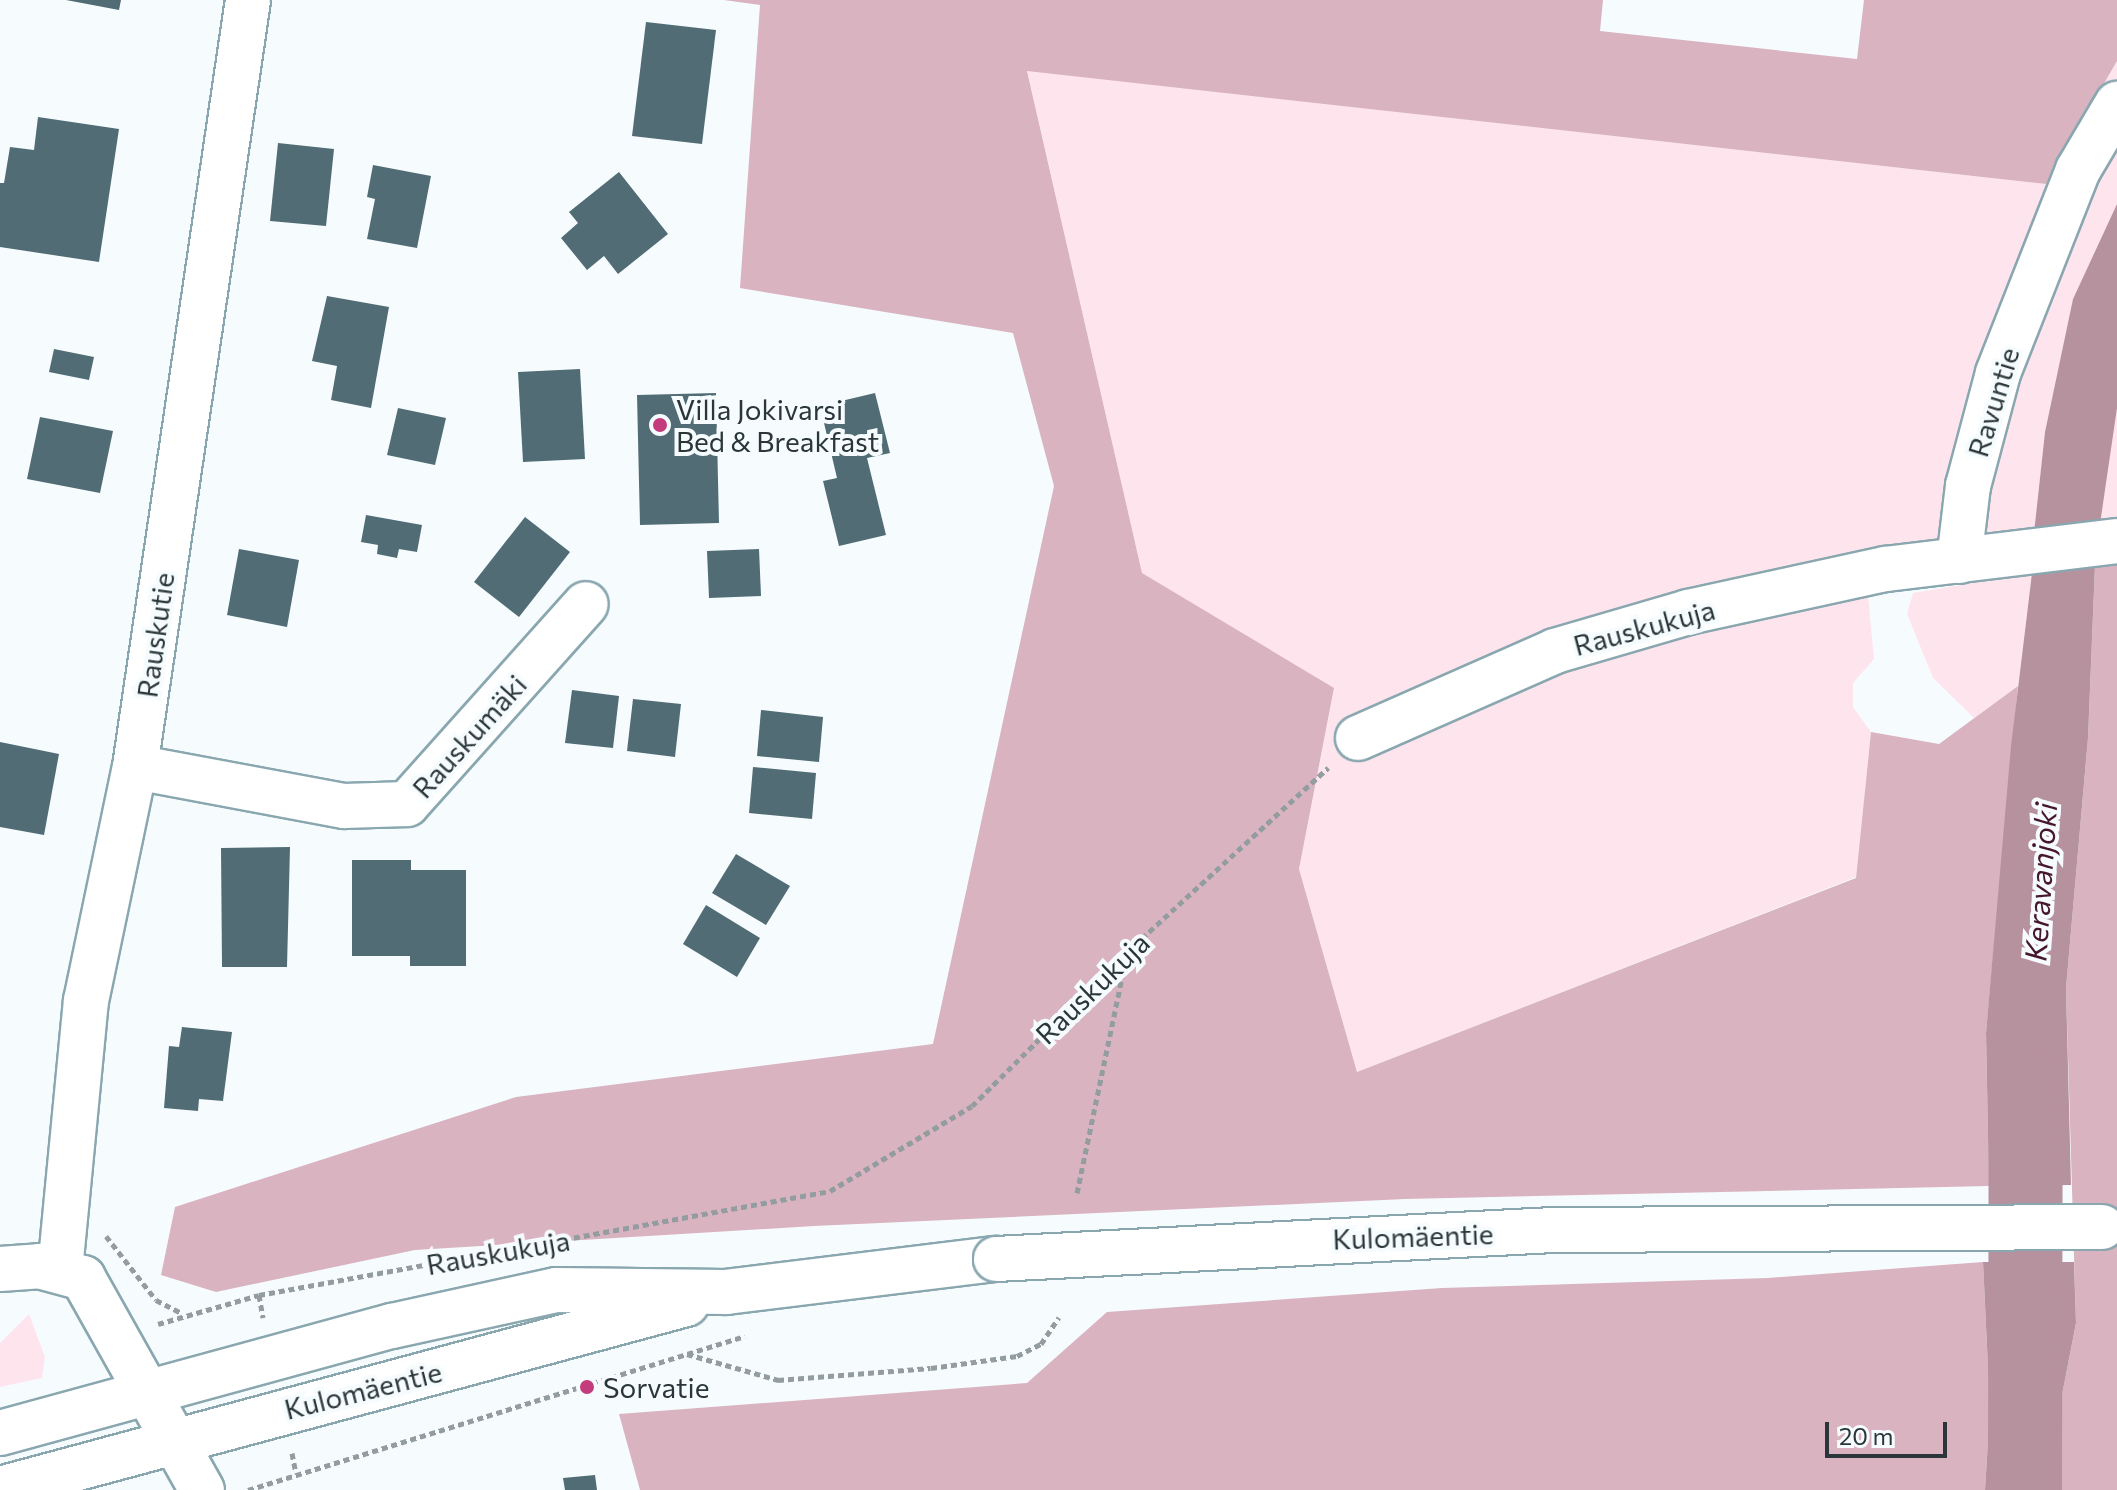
<!DOCTYPE html>
<html>
<head>
<meta charset="utf-8">
<style>
	body { margin:0 }
	#map { position:relative; width:2117px; height:1490px; overflow:hidden; background:#f6fcfe; font-family:Commissioner,sans-serif }
	div>[style] { position:absolute }
	[style*='--x'] { left:calc(var(--x)*1px); top:calc(var(--y)*1px); width:calc(var(--w)*1px); rotate:calc(var(--a)*1deg) }
	.green>* { inset:0; background:#fee5ed }
	.forest>* { inset:0; background:#d9b3c0 }
	.water>* { inset:0; background:#b6919e }
	.river>* { height:74px; margin:-37px; padding:0 37px; transform-origin:37px; border-radius:37px; background:#b6919e }
	.building>* { inset:0; background:#516c75 }
	.path>* { height:5px; margin-top:-2.5px; transform-origin:0; background:repeating-linear-gradient(90deg,#939c9e 0 6px,transparent 0 10px) }
	.roads { filter:drop-shadow(2px 0 #8aa7b0) drop-shadow(-2px 0 #8aa7b0) drop-shadow(0 2px #8aa7b0) drop-shadow(0 -2px #8aa7b0) }
	.minor>* { height:44px; margin:-22px; padding:0 22px; transform-origin:22px; border-radius:22px; background:#fff }
	.major>* { height:44px; margin:-22px; padding:0 22px; transform-origin:22px; border-radius:22px; background:#fff }
	.bridges { filter:drop-shadow(2px 0 #8aa7b0) drop-shadow(-2px 0 #8aa7b0) drop-shadow(0 2px #8aa7b0) drop-shadow(0 -2px #8aa7b0) }
	.major-bridge>* { height:44px; margin:-22px; padding:0 22px; transform-origin:22px; border-radius:22px; background:#fff }
	.dots>* { width:22px; height:22px; translate:-50% -50%; box-sizing:border-box; border:4px solid #f6fcfe; border-radius:50% }
	span { translate:-50% -50%; white-space:nowrap; text-align:center; line-height:1.15; -webkit-text-stroke:8px #f6fcfe; paint-order:stroke }
	.street-label { font-size:28px; color:#2a3639 }
	.poi-label { font-size:28px; color:#2a3639 }
	.left { translate:0 -50%; text-align:left }
	.water-label { font-size:30px; color:#46172c; font-style:italic }
	.scale { position:absolute; left:1825px; top:1422px; width:122px; height:36px; box-sizing:border-box; border:4px solid #2a3639; border-top:0; padding-left:10px; font-size:24px; line-height:28px; white-space:nowrap; color:#2a3639; -webkit-text-stroke:6px #f6fcfe; paint-order:stroke }
</style>
</head>
<body>
<div id="map">
	<div class="green">
		<div style="clip-path:polygon(2117px 61px,2117px 204px,2073px 299px,2045px 432px,2034px 533px,1866px 573px,1874px 659px,1853px 683px,1853px 707px,1871px 732px,1856px 877px,1357px 1072px,1299px 869px,1334px 689px,1142px 573px,1027px 70px,2045px 184px)"></div>
		<div style="clip-path:polygon(2117px 408px,2117px 562px,2095px 565px,2107px 452px)"></div>
		<div style="clip-path:polygon(2032px 573px,2018px 686px,1974px 718px,1933px 678px,1907px 614px,1913px 593px)"></div>
		<div style="clip-path:polygon(29px 1314px,45px 1357px,42px 1378px,0 1387px,0 1343px)"></div>
	</div>
	<div class="forest">
		<div style="clip-path:polygon(724px 0,1603px 0,1600px 31px,1857px 59px,1864px 0,2117px 0,2117px 61px,2046px 184px,1027px 71px,1142px 573px,1334px 688px,1299px 869px,1357px 1072px,1856px 878px,1871px 732px,1939px 744px,2018px 686px,1986px 1033px,1989px 1186px,1405px 1199px,814px 1226px,415px 1250px,216px 1292px,161px 1275px,175px 1207px,516px 1097px,933px 1044px,1054px 486px,1013px 333px,740px 288px,760px 5px)"></div>
		<div style="clip-path:polygon(2117px 562px,2117px 1490px,2058px 1490px,2061px 1400px,2076px 1323px,2066px 988px,2088px 738px,2095px 565px)"></div>
		<div style="clip-path:polygon(1983px 1262px,1990px 1409px,1985px 1490px,640px 1490px,619px 1414px,1027px 1383px,1107px 1312px,1442px 1288px,1768px 1278px)"></div>
	</div>
	<div class="water">
		<div style="clip-path:polygon(2117px 204px,2117px 408px,2100px 524px,2034px 533px,2045px 432px,2073px 299px)"></div>
		<div style="clip-path:polygon(2095px 565px,2088px 738px,2066px 988px,2071px 1185px,1989px 1186px,1986px 1033px,2011px 746px,2032px 573px)"></div>
		<div style="clip-path:polygon(1983px 1262px,2074px 1262px,2076px 1323px,2061px 1400px,2058px 1490px,1985px 1490px,1990px 1409px)"></div>
	</div>
	<div class="river">
		<div style="--x:2025;--y:1490;--w:405;--a:-89.9"></div>
	</div>
	<div class="building">
		<div style="clip-path:polygon(66px 0,121px 0,119px 10px)"></div>
		<div style="clip-path:polygon(646px 22px,716px 30px,702px 144px,632px 136px)"></div>
		<div style="clip-path:polygon(38px 117px,119px 129px,99px 262px,0 247px,0 183px,4px 183px,10px 147px,34px 150px)"></div>
		<div style="clip-path:polygon(278px 143px,334px 149px,326px 226px,270px 221px)"></div>
		<div style="clip-path:polygon(373px 165px,431px 176px,417px 248px,367px 239px,375px 199px,367px 197px)"></div>
		<div style="clip-path:polygon(619px 172px,668px 234px,618px 274px,604px 256px,587px 270px,561px 238px,578px 223px,569px 212px)"></div>
		<div style="clip-path:polygon(327px 296px,389px 307px,371px 408px,331px 400px,337px 366px,312px 361px)"></div>
		<div style="clip-path:polygon(54px 349px,94px 357px,89px 380px,49px 372px)"></div>
		<div style="clip-path:polygon(580px 369px,585px 459px,523px 462px,518px 372px)"></div>
		<div style="clip-path:polygon(716px 393px,719px 523px,640px 525px,637px 395px)"></div>
		<div style="clip-path:polygon(875px 393px,890px 453px,867px 458px,886px 535px,839px 546px,823px 481px,837px 478px,820px 406px)"></div>
		<div style="clip-path:polygon(398px 408px,446px 418px,435px 465px,387px 455px)"></div>
		<div style="clip-path:polygon(40px 417px,113px 431px,100px 493px,27px 479px)"></div>
		<div style="clip-path:polygon(366px 515px,422px 525px,417px 552px,399px 549px,397px 558px,377px 554px,378px 545px,361px 542px)"></div>
		<div style="clip-path:polygon(525px 517px,570px 552px,519px 617px,474px 582px)"></div>
		<div style="clip-path:polygon(239px 549px,299px 560px,287px 627px,227px 615px)"></div>
		<div style="clip-path:polygon(759px 549px,761px 596px,709px 598px,707px 551px)"></div>
		<div style="clip-path:polygon(572px 690px,619px 696px,613px 748px,565px 743px)"></div>
		<div style="clip-path:polygon(633px 699px,681px 704px,675px 757px,627px 751px)"></div>
		<div style="clip-path:polygon(761px 710px,823px 717px,819px 762px,757px 756px)"></div>
		<div style="clip-path:polygon(0 742px,59px 754px,44px 835px,0 827px)"></div>
		<div style="clip-path:polygon(753px 767px,816px 773px,812px 819px,749px 813px)"></div>
		<div style="clip-path:polygon(290px 847px,287px 967px,222px 967px,221px 848px)"></div>
		<div style="clip-path:polygon(736px 854px,790px 886px,766px 925px,712px 893px)"></div>
		<div style="clip-path:polygon(352px 860px,411px 860px,411px 870px,466px 870px,466px 966px,410px 966px,410px 956px,352px 956px)"></div>
		<div style="clip-path:polygon(706px 905px,760px 938px,737px 977px,683px 944px)"></div>
		<div style="clip-path:polygon(182px 1027px,232px 1032px,223px 1101px,199px 1099px,198px 1111px,164px 1108px,169px 1046px,179px 1047px)"></div>
		<div style="clip-path:polygon(595px 1475px,597px 1490px,565px 1490px,563px 1478px)"></div>
	</div>
	<div class="path">
		<div style="--x:1077;--y:1193;--w:245;--a:-78.2"></div>
		<div style="--x:106;--y:1236;--w:81;--a:52"></div>
		<div style="--x:156;--y:1300;--w:28;--a:27"></div>
		<div style="--x:259;--y:1295;--w:23;--a:80"></div>
		<div style="--x:158;--y:1324;--w:105;--a:-16"></div>
		<div style="--x:259;--y:1295;--w:580;--a:-10.32"></div>
		<div style="--x:830;--y:1191;--w:165;--a:-30.9"></div>
		<div style="--x:972;--y:1106;--w:218;--a:-44.8"></div>
		<div style="--x:1127;--y:952;--w:273;--a:-42.5"></div>
		<div style="--x:687;--y:1354;--w:95;--a:15.9"></div>
		<div style="--x:778;--y:1380;--w:153;--a:-4.5"></div>
		<div style="--x:931;--y:1368;--w:87;--a:-7.9"></div>
		<div style="--x:1017;--y:1356;--w:27;--a:-27"></div>
		<div style="--x:1041;--y:1344;--w:32;--a:-56"></div>
		<div style="--x:292;--y:1453;--w:20;--a:79"></div>
		<div style="--x:248;--y:1490;--w:520;--a:-17.22"></div>
	</div>
	<div class="roads">
		<div class="minor">
			<div style="--x:1959;--y:561;--w:76;--a:-83.2"></div>
			<div style="--x:1968;--y:486;--w:117;--a:-75.1"></div>
			<div style="--x:1998;--y:373;--w:218;--a:-68.5"></div>
			<div style="--x:2078;--y:170;--w:77;--a:-59.4"></div>
			<div style="--x:1358;--y:738;--w:215;--a:-23.8"></div>
			<div style="--x:1555;--y:651;--w:139;--a:-16.3"></div>
			<div style="--x:1688;--y:612;--w:203;--a:-12.3"></div>
			<div style="--x:1886;--y:569;--w:233;--a:-6.9"></div>
			<div style="--x:135;--y:767;--w:213;--a:10.6"></div>
			<div style="--x:344;--y:806;--w:63;--a:-1.8"></div>
			<div style="--x:407;--y:804;--w:268;--a:-48.2"></div>
			<div style="--x:0;--y:1269;--w:39;--a:-4"></div>
			<div style="--x:39;--y:1266;--w:46;--a:15.3"></div>
			<div style="--x:83;--y:1278;--w:243;--a:60.7"></div>
			<div style="--x:60;--y:1270;--w:270;--a:-84.5"></div>
			<div style="--x:86;--y:1001;--w:239;--a:-78.2"></div>
			<div style="--x:135;--y:767;--w:775;--a:-81.62"></div>
		</div>
		<div class="major">
			<div style="--x:0;--y:1433;--w:406;--a:-15.3"></div>
			<div style="--x:392;--y:1326;--w:168;--a:-12.4"></div>
			<div style="--x:556;--y:1290;--w:170;--a:0.7"></div>
			<div style="--x:726;--y:1292;--w:272;--a:-7"></div>
			<div style="--x:0;--y:1489;--w:711;--a:-15.09"></div>
		</div>
	</div>
	<div class="bridges">
		<div class="major-bridge">
			<div style="--x:996;--y:1259;--w:559;--a:-2.98"></div>
			<div style="--x:1554;--y:1230;--w:548;--a:-0.31"></div>
		</div>
	</div>
	<div class="dots">
		<div style="left:660px;top:425px;background:#c33c7b"></div>
		<div style="left:587px;top:1387px;background:#c33c7b"></div>
	</div>
	<div class="street-label">
		<span style="left:1993px;top:402px;rotate:-73deg">Ravuntie</span>
		<span style="left:1644px;top:627px;rotate:-15deg">Rauskukuja</span>
		<span style="left:155px;top:635px;rotate:-82deg">Rauskutie</span>
		<span style="left:469px;top:736px;rotate:-48deg">Rauskumäki</span>
		<span style="left:1092px;top:988px;rotate:-44deg">Rauskukuja</span>
		<span style="left:1413px;top:1236px;rotate:-2deg">Kulomäentie</span>
		<span style="left:498px;top:1252px;rotate:-10deg">Rauskukuja</span>
		<span style="left:363px;top:1390px;rotate:-14deg">Kulomäentie</span>
	</div>
	<div class="poi-label">
		<span class="left" style="left:676px;top:425px">Villa Jokivarsi<br>Bed &amp; Breakfast</span>
		<span class="left" style="left:603px;top:1387px">Sorvatie</span>
	</div>
	<div class="water-label">
		<span style="left:2040px;top:882px;rotate:-86deg">Keravanjoki</span>
	</div>
	<div class="scale">20 m</div>
</div>
</body>
</html>
